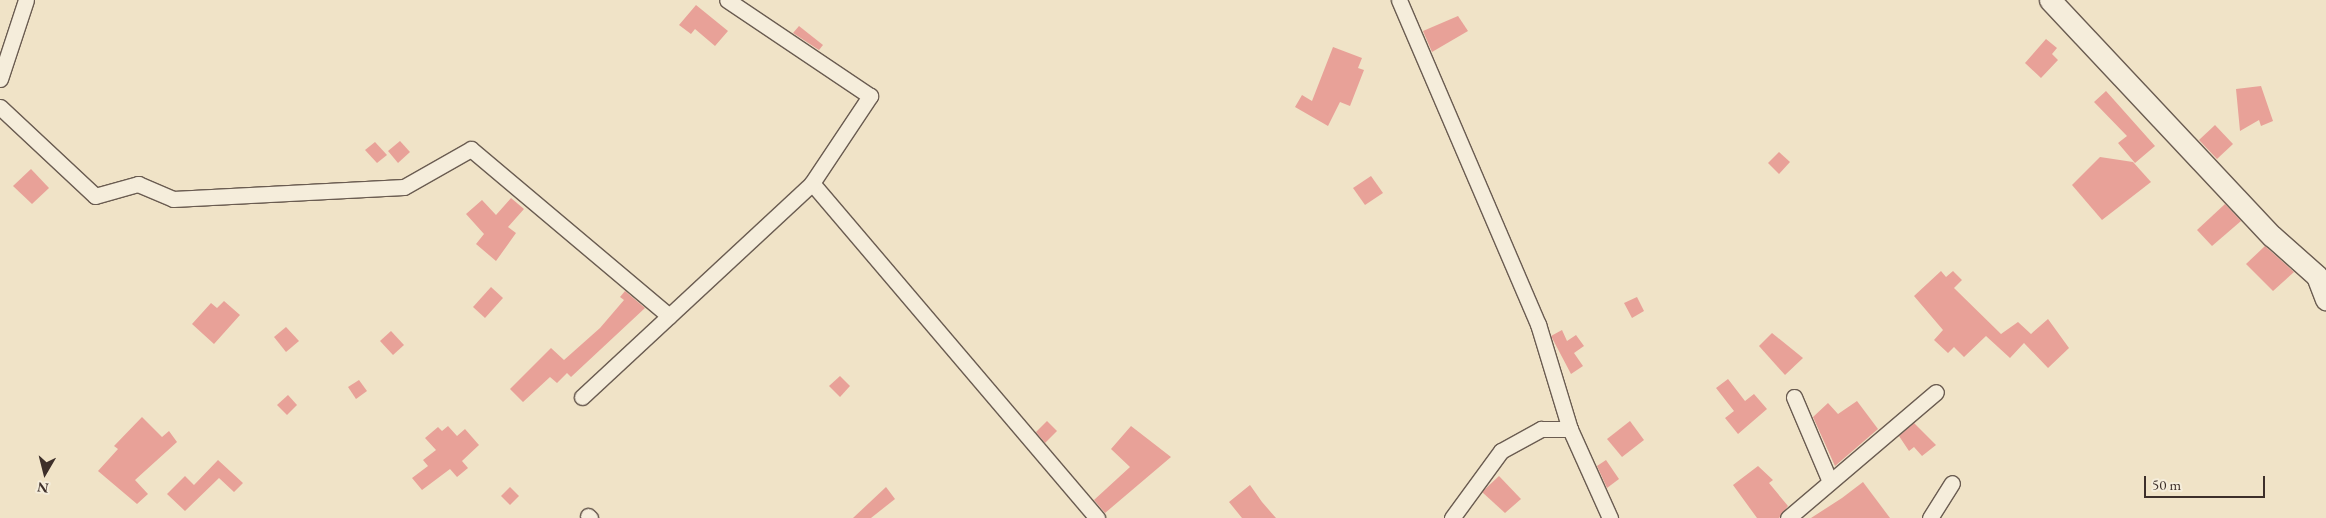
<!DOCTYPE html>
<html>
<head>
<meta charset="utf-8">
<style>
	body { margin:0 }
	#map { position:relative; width:2326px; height:518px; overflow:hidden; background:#f0e3c7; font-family:"EB Garamond",serif }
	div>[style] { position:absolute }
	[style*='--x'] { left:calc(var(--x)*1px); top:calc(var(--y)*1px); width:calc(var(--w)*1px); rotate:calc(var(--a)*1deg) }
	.building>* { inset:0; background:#e8a198 }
	.roads { filter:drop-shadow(1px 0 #6a5c51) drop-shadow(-1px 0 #6a5c51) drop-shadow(0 1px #6a5c51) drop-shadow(0 -1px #6a5c51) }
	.street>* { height:15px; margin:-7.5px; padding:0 7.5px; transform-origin:7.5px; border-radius:7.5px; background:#f5eddb }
	.secondary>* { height:21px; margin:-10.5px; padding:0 10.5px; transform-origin:10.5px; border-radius:10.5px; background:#f5eddb }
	span { translate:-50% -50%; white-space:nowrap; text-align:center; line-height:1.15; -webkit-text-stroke:4px #f5eddb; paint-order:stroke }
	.north { position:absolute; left:20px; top:448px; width:50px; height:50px; -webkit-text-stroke:4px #f5eddb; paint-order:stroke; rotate:188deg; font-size:14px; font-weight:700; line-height:20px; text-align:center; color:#3d2f2a }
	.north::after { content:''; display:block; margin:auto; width:18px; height:22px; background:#3d2f2a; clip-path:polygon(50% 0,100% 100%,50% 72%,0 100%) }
	.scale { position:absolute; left:2144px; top:476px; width:121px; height:22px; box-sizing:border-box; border:2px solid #3d2f2a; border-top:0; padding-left:6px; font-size:15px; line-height:18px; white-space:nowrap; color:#3d2f2a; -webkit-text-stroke:4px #f5eddb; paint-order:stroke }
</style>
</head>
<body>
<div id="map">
	<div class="building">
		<div style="clip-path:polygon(696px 5px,728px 31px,715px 46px,695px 29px,691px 34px,679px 25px)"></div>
		<div style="clip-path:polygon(1458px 16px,1468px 31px,1432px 52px,1423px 31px)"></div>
		<div style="clip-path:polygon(799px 26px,823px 45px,819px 50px,793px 33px)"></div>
		<div style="clip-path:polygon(2046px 39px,2057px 48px,2052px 54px,2058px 60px,2041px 78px,2025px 63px)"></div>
		<div style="clip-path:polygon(1333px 47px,1362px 58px,1358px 68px,1364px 70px,1350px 106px,1340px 102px,1328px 126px,1295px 107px,1302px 95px,1312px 101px)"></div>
		<div style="clip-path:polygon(2261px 86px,2273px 121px,2261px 126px,2259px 120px,2240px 131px,2236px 89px)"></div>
		<div style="clip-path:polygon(2106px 91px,2155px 146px,2135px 163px,2118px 143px,2127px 136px,2094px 102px)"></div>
		<div style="clip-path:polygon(2215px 125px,2233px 144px,2217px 159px,2199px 140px)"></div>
		<div style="clip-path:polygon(400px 141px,410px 152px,398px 163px,388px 151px)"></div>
		<div style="clip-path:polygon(375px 142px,387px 155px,377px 163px,365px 150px)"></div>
		<div style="clip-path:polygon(1779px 152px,1790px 162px,1779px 174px,1768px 163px)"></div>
		<div style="clip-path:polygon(2100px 157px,2133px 162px,2151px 182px,2102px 220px,2072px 185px)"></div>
		<div style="clip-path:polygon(31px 169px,49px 188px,32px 204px,13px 186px)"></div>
		<div style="clip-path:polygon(1371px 176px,1383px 193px,1365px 205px,1353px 188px)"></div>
		<div style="clip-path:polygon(511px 198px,524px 209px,508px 227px,516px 233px,496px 261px,476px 244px,484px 234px,466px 214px,482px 200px,496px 215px)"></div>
		<div style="clip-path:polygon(2225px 204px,2241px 221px,2212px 246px,2197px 230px)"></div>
		<div style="clip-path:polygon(2265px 246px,2294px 272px,2273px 291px,2246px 264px)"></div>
		<div style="clip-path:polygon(1941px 271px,1946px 277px,1953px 271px,1962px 280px,1954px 288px,2001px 334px,2018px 322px,2031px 334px,2048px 319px,2069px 348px,2048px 368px,2024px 343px,2010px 358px,1986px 336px,1964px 357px,1954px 347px,1948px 353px,1934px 340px,1943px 330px,1914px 296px)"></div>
		<div style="clip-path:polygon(491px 287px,503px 298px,485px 318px,473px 307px)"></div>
		<div style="clip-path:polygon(625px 291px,645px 308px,571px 377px,567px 373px,557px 383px,550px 377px,523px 402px,510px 389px,551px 348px,564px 360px,600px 328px,624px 300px,620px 297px)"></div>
		<div style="clip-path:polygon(1637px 297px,1644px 311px,1632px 318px,1624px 303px)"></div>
		<div style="clip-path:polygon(224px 301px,240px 315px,214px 344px,192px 324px,211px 303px,217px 308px)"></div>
		<div style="clip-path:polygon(286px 327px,299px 341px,286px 352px,274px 337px)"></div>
		<div style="clip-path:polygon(1562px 330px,1567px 341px,1576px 335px,1584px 346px,1574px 353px,1583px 366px,1571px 374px,1551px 336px)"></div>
		<div style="clip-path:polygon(391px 331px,404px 345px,393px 355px,380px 341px)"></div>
		<div style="clip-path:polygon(1772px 333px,1803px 358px,1785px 375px,1759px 346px)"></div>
		<div style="clip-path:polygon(840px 376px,850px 386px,840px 397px,829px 386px)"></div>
		<div style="clip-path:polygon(1728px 379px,1745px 401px,1754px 394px,1767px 409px,1738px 434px,1725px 418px,1734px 411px,1716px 388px)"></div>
		<div style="clip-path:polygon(359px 380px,367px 391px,356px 399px,348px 387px)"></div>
		<div style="clip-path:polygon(288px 395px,297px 405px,287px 415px,277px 405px)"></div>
		<div style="clip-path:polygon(1857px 401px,1878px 429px,1835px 466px,1813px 417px,1828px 403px,1838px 414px)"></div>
		<div style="clip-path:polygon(142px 417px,162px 437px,169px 431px,177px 442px,135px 480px,148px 494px,137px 504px,98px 471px,118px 449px,114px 446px)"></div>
		<div style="clip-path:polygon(1047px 421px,1057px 431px,1045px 443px,1036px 432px)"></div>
		<div style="clip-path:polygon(1630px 421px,1644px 440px,1622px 457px,1607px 439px)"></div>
		<div style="clip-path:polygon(1914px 423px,1936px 445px,1922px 456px,1914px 447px,1909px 451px,1899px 436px)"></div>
		<div style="clip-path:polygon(448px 426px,457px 436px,465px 429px,479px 445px,462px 461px,468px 468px,457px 477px,450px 469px,422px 490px,412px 478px,428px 466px,423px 460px,436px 450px,425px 438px,438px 427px,442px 431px)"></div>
		<div style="clip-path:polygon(1131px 426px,1171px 457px,1105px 513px,1094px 500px,1130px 467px,1111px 449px)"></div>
		<div style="clip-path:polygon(218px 460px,243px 483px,234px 492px,219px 478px,185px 511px,167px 494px,185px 476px,194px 485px)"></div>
		<div style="clip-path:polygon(1606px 460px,1619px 479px,1607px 488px,1597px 466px)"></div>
		<div style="clip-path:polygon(1758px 466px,1773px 480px,1769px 483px,1788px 506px,1779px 518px,1757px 518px,1733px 485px)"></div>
		<div style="clip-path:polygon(1499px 476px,1521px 499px,1505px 513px,1482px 492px)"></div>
		<div style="clip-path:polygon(1863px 482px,1890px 518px,1811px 518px,1842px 498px)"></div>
		<div style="clip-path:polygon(1250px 485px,1262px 502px,1276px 518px,1242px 518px,1229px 502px)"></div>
		<div style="clip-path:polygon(510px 487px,519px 496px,510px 505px,501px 496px)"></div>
		<div style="clip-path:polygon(886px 487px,895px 499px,871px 518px,853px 518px)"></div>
	</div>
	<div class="roads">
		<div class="street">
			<div style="--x:1399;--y:0;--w:353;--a:66.8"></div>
			<div style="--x:1538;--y:324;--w:110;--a:73.1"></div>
			<div style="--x:1570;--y:429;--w:98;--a:65.8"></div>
			<div style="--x:0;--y:79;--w:83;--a:-71.8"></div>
			<div style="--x:0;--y:107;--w:130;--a:43.1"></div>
			<div style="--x:95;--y:196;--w:45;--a:-15.6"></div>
			<div style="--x:138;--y:184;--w:38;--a:23"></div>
			<div style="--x:173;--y:199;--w:231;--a:-3"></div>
			<div style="--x:404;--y:187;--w:77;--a:-29.6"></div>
			<div style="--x:471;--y:149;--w:259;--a:40.1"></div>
			<div style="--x:812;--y:183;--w:440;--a:49.6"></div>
			<div style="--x:582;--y:397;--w:314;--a:-42.9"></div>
			<div style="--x:812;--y:183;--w:105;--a:-56.3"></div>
			<div style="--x:870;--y:96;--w:172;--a:-146.1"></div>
			<div style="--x:1794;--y:397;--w:92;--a:67"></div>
			<div style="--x:588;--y:516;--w:3;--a:45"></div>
			<div style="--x:1452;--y:518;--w:83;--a:-53.8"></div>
			<div style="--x:1501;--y:451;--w:46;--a:-28.8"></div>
			<div style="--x:1541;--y:429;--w:29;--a:0"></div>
			<div style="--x:1788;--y:518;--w:194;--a:-40.4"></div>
			<div style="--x:1930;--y:518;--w:41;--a:-57.8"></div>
		</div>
		<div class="secondary">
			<div style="--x:2050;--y:0;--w:324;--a:46.8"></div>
			<div style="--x:2272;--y:236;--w:60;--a:41.6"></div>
			<div style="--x:2317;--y:276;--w:25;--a:69"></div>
		</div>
	</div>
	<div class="north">N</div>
	<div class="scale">50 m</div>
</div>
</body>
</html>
